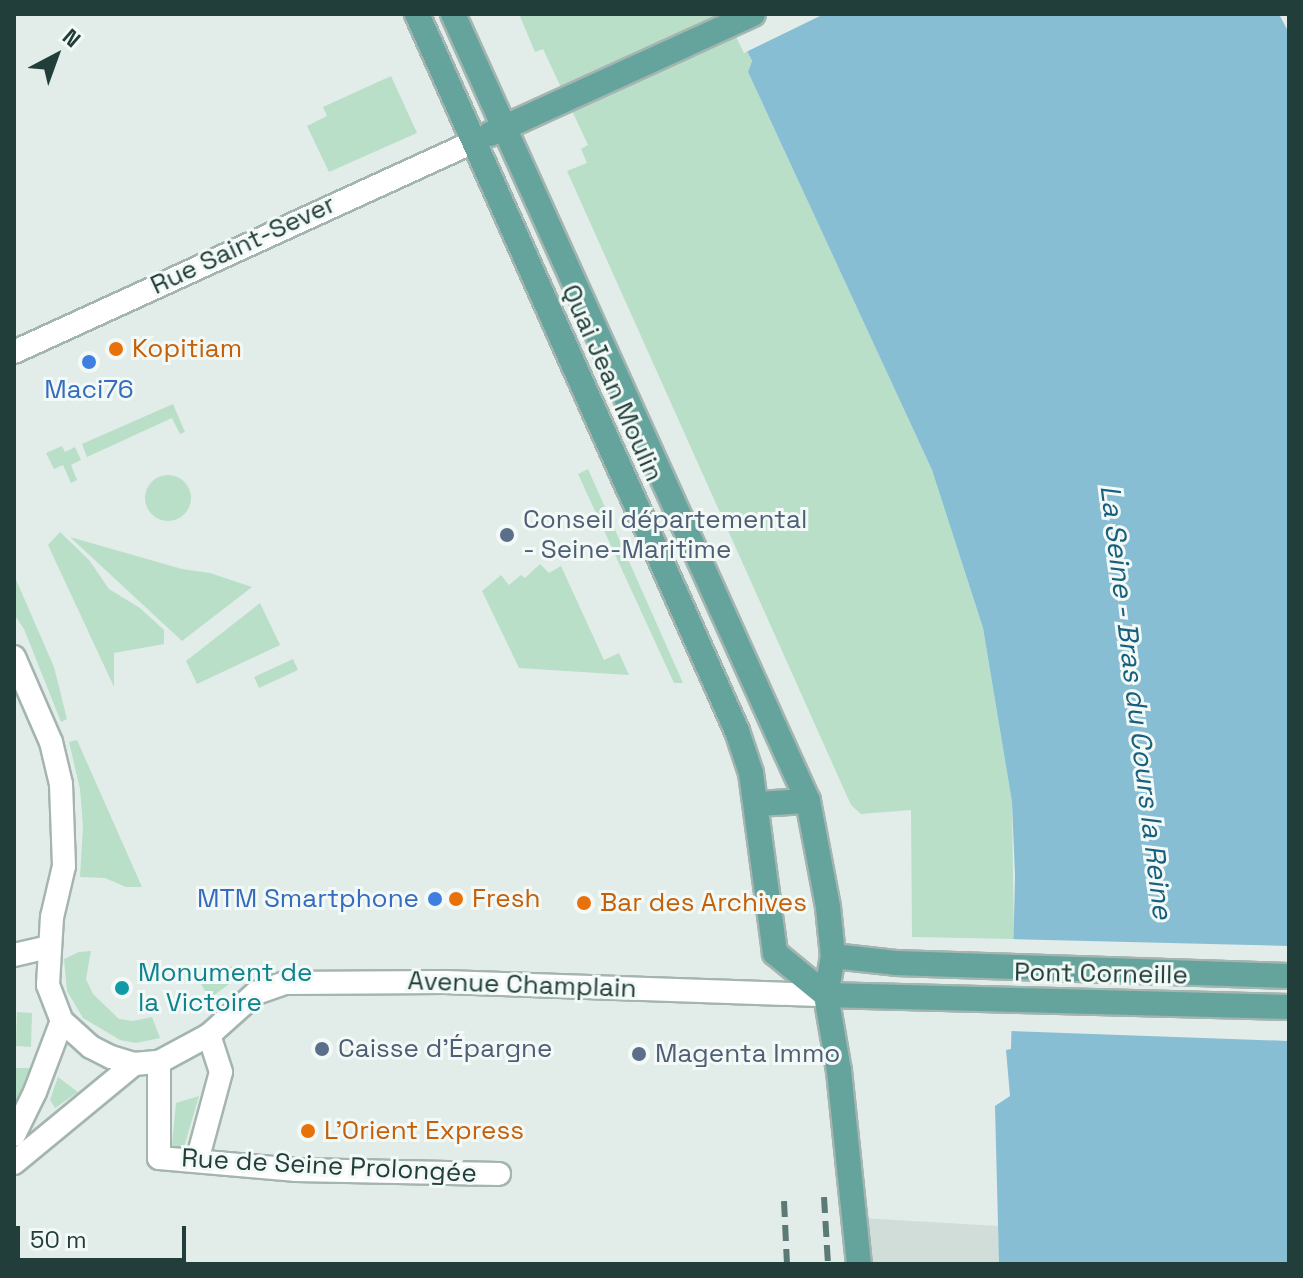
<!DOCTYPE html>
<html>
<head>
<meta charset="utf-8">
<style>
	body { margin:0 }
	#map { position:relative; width:1303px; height:1278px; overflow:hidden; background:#e2ede9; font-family:"Space Grotesk",sans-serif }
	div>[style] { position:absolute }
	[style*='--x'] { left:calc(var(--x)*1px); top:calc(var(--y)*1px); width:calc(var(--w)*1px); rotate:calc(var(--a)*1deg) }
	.built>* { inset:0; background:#d0ddd8 }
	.green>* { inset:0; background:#b9dfc8 }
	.round { border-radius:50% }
	.water>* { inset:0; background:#87bed4 }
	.pier>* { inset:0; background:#e2ede9 }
	.roads { filter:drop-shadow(2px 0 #a4b5b1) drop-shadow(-2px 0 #a4b5b1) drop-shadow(0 2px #a4b5b1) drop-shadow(0 -2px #a4b5b1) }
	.minor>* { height:22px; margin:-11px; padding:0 11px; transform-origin:11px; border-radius:11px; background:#fff }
	.major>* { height:24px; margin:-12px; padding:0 12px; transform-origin:12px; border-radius:12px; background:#64a49c }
	.rail>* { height:6px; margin-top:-3px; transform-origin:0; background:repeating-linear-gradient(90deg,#5b7a76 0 16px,transparent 0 24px) }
	.dots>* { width:22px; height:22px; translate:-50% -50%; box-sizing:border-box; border:4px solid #f2f9f6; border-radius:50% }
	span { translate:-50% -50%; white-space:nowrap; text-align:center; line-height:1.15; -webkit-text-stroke:6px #f2f9f6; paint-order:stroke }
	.street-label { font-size:26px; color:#213e3a }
	.food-label { font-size:26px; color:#c56008 }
	.left { translate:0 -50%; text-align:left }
	.shop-label { font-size:26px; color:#366cbe }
	.right { translate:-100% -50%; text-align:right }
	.service-label { font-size:26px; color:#4e5e75 }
	.culture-label { font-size:26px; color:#0d838f }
	.water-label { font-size:28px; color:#185f7d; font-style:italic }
	.frame { position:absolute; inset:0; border:16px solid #213e3a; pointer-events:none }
	.north { position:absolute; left:16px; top:16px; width:80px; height:80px; -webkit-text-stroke:6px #f2f9f6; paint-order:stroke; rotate:41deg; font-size:22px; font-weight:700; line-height:32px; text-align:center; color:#213e3a }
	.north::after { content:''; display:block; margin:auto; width:28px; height:36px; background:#213e3a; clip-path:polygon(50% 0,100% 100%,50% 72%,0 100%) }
	.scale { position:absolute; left:16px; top:1226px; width:170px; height:36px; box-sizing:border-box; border:4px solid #213e3a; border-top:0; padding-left:10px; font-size:24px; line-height:28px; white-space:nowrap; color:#213e3a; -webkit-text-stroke:6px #f2f9f6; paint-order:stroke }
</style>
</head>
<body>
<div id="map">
	<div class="built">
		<div style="clip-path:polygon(844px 1217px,998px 1226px,999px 1264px,852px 1264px)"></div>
	</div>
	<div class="green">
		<div style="clip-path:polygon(519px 14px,729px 14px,752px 61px,748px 72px,932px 470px,983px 628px,1012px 802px,1014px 939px,912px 937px,911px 810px,861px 814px,851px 805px,567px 171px,587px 163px,581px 149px,588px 145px,543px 49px,535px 52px)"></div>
		<div style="clip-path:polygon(391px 76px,417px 133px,329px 172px,307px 126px,327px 116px,323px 107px)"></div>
		<div style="clip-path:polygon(173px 404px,185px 432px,180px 434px,172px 418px,87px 457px,82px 444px)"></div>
		<div style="clip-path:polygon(62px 446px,65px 452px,75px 447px,81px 460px,71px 465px,77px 480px,71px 483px,63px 465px,54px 469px,46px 453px)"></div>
		<div style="clip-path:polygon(588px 469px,683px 683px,674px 683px,578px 474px)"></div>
		<div class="round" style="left:145px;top:475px;width:46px;height:46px"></div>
		<div style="clip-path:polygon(60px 532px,89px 560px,109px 589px,140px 608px,164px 630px,164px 644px,114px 653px,114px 687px,48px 545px)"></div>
		<div style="clip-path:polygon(70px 537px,182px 569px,210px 573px,252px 587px,182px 641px)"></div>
		<div style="clip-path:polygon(540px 564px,549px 573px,561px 566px,604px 660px,619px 653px,629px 675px,519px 668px,482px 591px,501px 575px,509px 585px,521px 575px,525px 578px)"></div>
		<div style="clip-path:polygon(14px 575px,54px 667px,67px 719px,61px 722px,24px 629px,14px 614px)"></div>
		<div style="clip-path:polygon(260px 603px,280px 645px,197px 684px,186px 661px)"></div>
		<div style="clip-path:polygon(293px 659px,298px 670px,259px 688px,254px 677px)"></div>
		<div style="clip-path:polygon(77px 740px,142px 887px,126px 887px,105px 878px,80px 877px,83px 826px,80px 789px,69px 742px)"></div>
		<div style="clip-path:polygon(91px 951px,86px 979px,93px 994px,119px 1019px,133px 1021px,152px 1017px,160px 1038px,136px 1043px,120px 1040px,83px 1018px,67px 991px,64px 959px,79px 952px)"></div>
		<div style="clip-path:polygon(271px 966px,240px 976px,213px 996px,206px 993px,198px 978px,217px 967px)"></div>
		<div style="clip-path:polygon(17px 1012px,32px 1013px,31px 1047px,16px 1046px)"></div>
		<div style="clip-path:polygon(14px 1068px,30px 1068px,14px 1108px)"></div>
		<div style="clip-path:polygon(58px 1077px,78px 1092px,55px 1108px,50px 1100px)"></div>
		<div style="clip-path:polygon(199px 1096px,184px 1147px,175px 1149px,172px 1145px,176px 1103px)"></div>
	</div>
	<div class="water">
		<div style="clip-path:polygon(729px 14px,1279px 14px,1289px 33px,1289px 1264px,999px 1264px,995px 1106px,1010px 1096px,1006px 1050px,1011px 1049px,1015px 876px,1012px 802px,983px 628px,932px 470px,748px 72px,752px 61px)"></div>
	</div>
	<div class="pier">
		<div style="clip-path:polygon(725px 14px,824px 14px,744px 53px)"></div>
		<div style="clip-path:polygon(1010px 939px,1289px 946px,1289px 1041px,1008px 1031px)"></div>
	</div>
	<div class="roads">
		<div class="minor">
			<div style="--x:14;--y:352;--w:505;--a:-24.58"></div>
			<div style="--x:14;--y:657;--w:93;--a:66.5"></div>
			<div style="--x:51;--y:742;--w:43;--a:76.6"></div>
			<div style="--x:61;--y:784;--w:82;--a:87.9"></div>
			<div style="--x:64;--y:866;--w:52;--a:103.2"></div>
			<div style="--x:52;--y:917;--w:68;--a:93.4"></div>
			<div style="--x:48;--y:985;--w:39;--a:69"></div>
			<div style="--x:62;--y:1021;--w:39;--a:42"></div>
			<div style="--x:91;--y:1047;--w:22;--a:27"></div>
			<div style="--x:111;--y:1057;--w:24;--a:17"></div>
			<div style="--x:134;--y:1064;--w:25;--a:-5"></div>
			<div style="--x:159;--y:1062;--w:57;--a:-28.4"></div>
			<div style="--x:209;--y:1035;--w:63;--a:-41.8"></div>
			<div style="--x:256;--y:993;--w:31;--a:-19"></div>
			<div style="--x:285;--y:983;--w:160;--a:-0.4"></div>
			<div style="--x:445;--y:982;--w:381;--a:2"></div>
			<div style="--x:14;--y:955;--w:35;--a:-13"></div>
			<div style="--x:159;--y:1062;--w:96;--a:90"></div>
			<div style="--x:159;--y:1158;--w:138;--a:5"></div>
			<div style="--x:296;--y:1170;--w:203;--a:1.1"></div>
			<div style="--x:14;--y:1135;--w:48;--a:-64"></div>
			<div style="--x:35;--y:1092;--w:76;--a:-69.2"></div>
			<div style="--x:197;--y:1161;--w:92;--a:-74.9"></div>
			<div style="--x:221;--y:1072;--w:39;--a:-108"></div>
			<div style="--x:14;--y:1163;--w:156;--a:-39.5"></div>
		</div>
		<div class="major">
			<div style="--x:417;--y:14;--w:785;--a:65.95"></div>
			<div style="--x:737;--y:731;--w:44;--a:71.6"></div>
			<div style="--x:751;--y:773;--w:182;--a:82.4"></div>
			<div style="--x:775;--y:953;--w:66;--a:39.5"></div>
			<div style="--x:453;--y:14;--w:863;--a:65.72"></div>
			<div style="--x:808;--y:801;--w:108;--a:79.3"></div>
			<div style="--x:828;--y:907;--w:49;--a:84.2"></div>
			<div style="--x:833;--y:956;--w:40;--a:100"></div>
			<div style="--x:826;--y:995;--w:77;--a:80.3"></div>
			<div style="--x:839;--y:1071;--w:194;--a:84.1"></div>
			<div style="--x:490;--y:134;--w:289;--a:-24.5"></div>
			<div style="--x:756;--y:804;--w:52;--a:-3.3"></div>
			<div style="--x:833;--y:956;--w:63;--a:6.3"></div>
			<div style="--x:896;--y:963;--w:393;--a:1.9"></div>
			<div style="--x:826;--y:995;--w:463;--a:1.5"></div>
		</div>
	</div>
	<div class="rail">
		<div style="--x:824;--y:1197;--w:67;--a:86.6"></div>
		<div style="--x:784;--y:1201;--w:63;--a:87.3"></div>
	</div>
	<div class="dots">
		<div style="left:116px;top:349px;background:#e8710a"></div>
		<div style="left:89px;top:362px;background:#3f7fe0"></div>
		<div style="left:507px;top:535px;background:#5c6f8a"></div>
		<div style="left:435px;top:899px;background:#3f7fe0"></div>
		<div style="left:456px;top:899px;background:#e8710a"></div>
		<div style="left:584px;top:903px;background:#e8710a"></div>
		<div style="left:122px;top:988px;background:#0f9aa8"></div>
		<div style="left:322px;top:1049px;background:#5c6f8a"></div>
		<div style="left:639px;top:1054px;background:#5c6f8a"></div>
		<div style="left:308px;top:1131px;background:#e8710a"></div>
	</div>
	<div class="street-label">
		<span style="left:243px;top:245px;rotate:-25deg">Rue Saint-Sever</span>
		<span style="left:612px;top:383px;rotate:66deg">Quai Jean Moulin</span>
		<span style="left:1101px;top:974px;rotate:1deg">Pont Corneille</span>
		<span style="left:522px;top:985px;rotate:2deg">Avenue Champlain</span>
		<span style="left:329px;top:1166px;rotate:3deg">Rue de Seine Prolongée</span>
	</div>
	<div class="food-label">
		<span class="left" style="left:132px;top:349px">Kopitiam</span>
		<span class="left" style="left:472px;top:899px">Fresh</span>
		<span class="left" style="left:600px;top:903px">Bar des Archives</span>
		<span class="left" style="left:324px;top:1131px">L'Orient Express</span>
	</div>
	<div class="shop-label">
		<span style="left:89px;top:390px">Maci76</span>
		<span class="right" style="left:419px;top:899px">MTM Smartphone</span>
	</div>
	<div class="service-label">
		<span class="left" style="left:523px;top:535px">Conseil départemental<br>- Seine-Maritime</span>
		<span class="left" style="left:338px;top:1049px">Caisse d'Épargne</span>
		<span class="left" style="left:655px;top:1054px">Magenta Immo</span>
	</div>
	<div class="culture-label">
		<span class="left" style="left:138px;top:988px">Monument de<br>la Victoire</span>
	</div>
	<div class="water-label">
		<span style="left:1137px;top:702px;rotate:83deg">La Seine - Bras du Cours la Reine</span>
	</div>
	<div class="frame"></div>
	<div class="north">N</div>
	<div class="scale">50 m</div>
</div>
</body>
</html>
